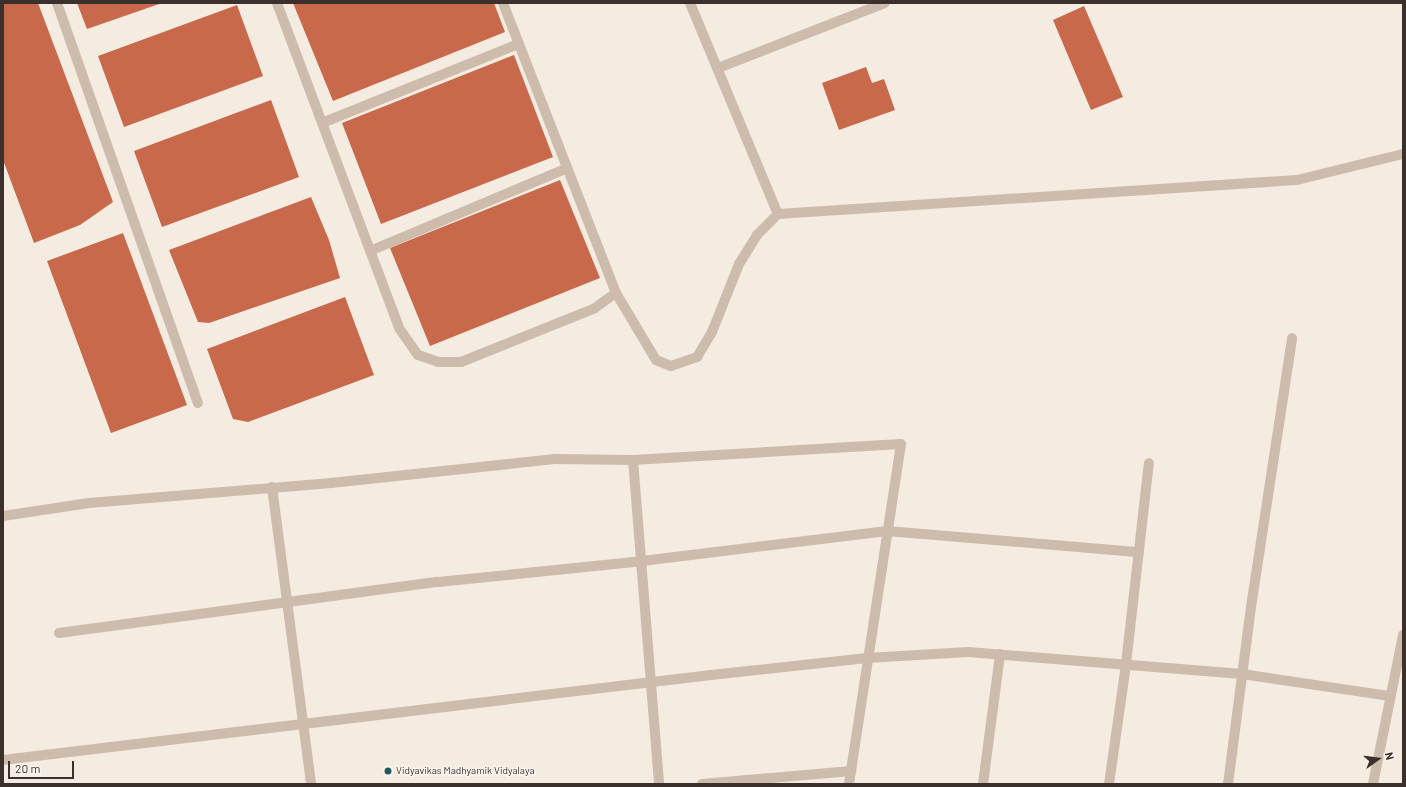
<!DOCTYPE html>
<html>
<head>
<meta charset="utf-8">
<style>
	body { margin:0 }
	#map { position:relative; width:1406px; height:787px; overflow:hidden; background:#f4ebe1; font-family:Barlow,sans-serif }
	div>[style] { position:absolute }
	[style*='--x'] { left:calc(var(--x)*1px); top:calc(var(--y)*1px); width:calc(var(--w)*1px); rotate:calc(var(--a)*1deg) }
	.building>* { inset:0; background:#c8694b }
	.lane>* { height:10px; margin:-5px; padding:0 5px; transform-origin:5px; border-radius:5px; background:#cdbbac }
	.street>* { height:10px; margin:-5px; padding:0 5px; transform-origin:5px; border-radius:5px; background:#cdbbac }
	.dots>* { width:11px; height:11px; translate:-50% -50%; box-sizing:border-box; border:2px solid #fbf5ee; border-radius:50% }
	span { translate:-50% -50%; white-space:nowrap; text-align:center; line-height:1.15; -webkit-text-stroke:3px #fbf5ee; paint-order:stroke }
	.poi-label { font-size:10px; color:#3b302b }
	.left { translate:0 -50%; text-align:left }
	.frame { position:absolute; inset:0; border:4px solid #3b302b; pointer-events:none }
	.north { position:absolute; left:1358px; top:739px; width:40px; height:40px; -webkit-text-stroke:3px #fbf5ee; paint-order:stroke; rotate:76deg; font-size:11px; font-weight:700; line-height:16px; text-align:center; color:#3b302b }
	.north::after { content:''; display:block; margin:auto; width:14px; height:18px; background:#3b302b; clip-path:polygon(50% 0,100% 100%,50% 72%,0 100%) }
	.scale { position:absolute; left:8px; top:761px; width:66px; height:18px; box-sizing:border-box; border:2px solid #3b302b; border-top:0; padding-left:5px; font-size:12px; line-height:14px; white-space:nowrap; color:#3b302b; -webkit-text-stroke:3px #fbf5ee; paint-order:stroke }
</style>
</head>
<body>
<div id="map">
	<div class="building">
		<div style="clip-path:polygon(3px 3px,38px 3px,113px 202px,80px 225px,34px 243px,3px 160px)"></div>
		<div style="clip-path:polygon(77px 3px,162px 3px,87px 29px)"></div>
		<div style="clip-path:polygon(293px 3px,494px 3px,505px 32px,333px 101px)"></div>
		<div style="clip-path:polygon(237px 5px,263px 76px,124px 127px,98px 56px)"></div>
		<div style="clip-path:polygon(1084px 6px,1123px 97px,1091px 110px,1053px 20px)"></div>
		<div style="clip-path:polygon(514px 55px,553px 157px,381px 224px,342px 123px)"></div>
		<div style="clip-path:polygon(866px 67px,872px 83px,884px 79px,895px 110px,839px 130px,822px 83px)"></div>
		<div style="clip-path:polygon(271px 100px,299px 177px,162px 227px,134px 151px)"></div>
		<div style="clip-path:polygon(560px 180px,600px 278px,430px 346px,390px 248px)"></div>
		<div style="clip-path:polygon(311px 197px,329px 240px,340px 278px,209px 323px,198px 322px,169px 250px)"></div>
		<div style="clip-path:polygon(123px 233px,187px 405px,111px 433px,47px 261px)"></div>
		<div style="clip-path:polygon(345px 297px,374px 375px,248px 422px,233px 419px,207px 349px)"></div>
	</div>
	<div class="lane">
		<div style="--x:57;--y:3;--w:424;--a:70.6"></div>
		<div style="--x:277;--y:3;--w:347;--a:69.4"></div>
		<div style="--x:399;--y:328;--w:33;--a:55"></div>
		<div style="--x:418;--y:355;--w:21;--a:19"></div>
		<div style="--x:438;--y:362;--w:23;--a:0"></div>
		<div style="--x:461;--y:362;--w:144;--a:-21.9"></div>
		<div style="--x:595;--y:308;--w:26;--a:-36"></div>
		<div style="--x:616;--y:293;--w:311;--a:-111.3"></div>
		<div style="--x:718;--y:68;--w:179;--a:-21.3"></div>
		<div style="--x:322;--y:123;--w:212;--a:-21.9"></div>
		<div style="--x:370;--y:251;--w:214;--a:-22.8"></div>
		<div style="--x:616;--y:293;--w:78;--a:59.2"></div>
		<div style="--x:656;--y:360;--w:16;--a:22"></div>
		<div style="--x:671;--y:366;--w:28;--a:-19"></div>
		<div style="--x:697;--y:357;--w:29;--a:-59"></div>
		<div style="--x:712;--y:332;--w:73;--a:-68.3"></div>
		<div style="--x:739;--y:264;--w:34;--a:-58"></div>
		<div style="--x:757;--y:235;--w:30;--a:-45"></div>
	</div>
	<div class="street">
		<div style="--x:690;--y:3;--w:229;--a:67.4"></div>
		<div style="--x:778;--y:214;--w:520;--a:-3.75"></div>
		<div style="--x:1297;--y:180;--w:109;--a:-13.8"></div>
		<div style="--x:633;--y:460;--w:325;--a:85.4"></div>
		<div style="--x:272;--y:487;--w:300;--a:82.5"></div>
		<div style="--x:3;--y:516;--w:87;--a:-8.6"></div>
		<div style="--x:89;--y:503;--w:243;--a:-4.7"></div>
		<div style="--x:331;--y:483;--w:225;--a:-6.1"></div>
		<div style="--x:555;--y:459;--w:78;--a:0.7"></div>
		<div style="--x:633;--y:460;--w:268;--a:-3.4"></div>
		<div style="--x:901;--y:444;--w:344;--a:98.7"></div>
		<div style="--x:59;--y:633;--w:382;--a:-7.7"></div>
		<div style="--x:438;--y:582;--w:197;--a:-5.8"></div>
		<div style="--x:634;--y:562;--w:255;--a:-7"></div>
		<div style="--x:887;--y:531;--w:253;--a:4.8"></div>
		<div style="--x:3;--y:760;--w:713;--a:-6.85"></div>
		<div style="--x:711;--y:675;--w:157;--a:-6.2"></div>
		<div style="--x:867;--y:658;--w:101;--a:-3.4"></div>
		<div style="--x:968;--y:652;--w:275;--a:4.6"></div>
		<div style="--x:1242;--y:674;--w:150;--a:8.5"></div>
		<div style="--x:702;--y:784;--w:150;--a:-5"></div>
		<div style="--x:983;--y:784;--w:131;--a:-82.5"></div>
		<div style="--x:1109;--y:784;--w:121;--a:-81.9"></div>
		<div style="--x:1126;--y:664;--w:202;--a:-83.5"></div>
		<div style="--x:1228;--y:784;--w:178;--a:-82.6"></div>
		<div style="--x:1251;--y:607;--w:272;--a:-81.3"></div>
		<div style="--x:1373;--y:784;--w:152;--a:-78.6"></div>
	</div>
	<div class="dots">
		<div style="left:388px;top:771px;background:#1f5a5e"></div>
	</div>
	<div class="poi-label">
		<span class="left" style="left:396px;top:771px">Vidyavikas Madhyamik Vidyalaya</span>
	</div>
	<div class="frame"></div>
	<div class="north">N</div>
	<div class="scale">20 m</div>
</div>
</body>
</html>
